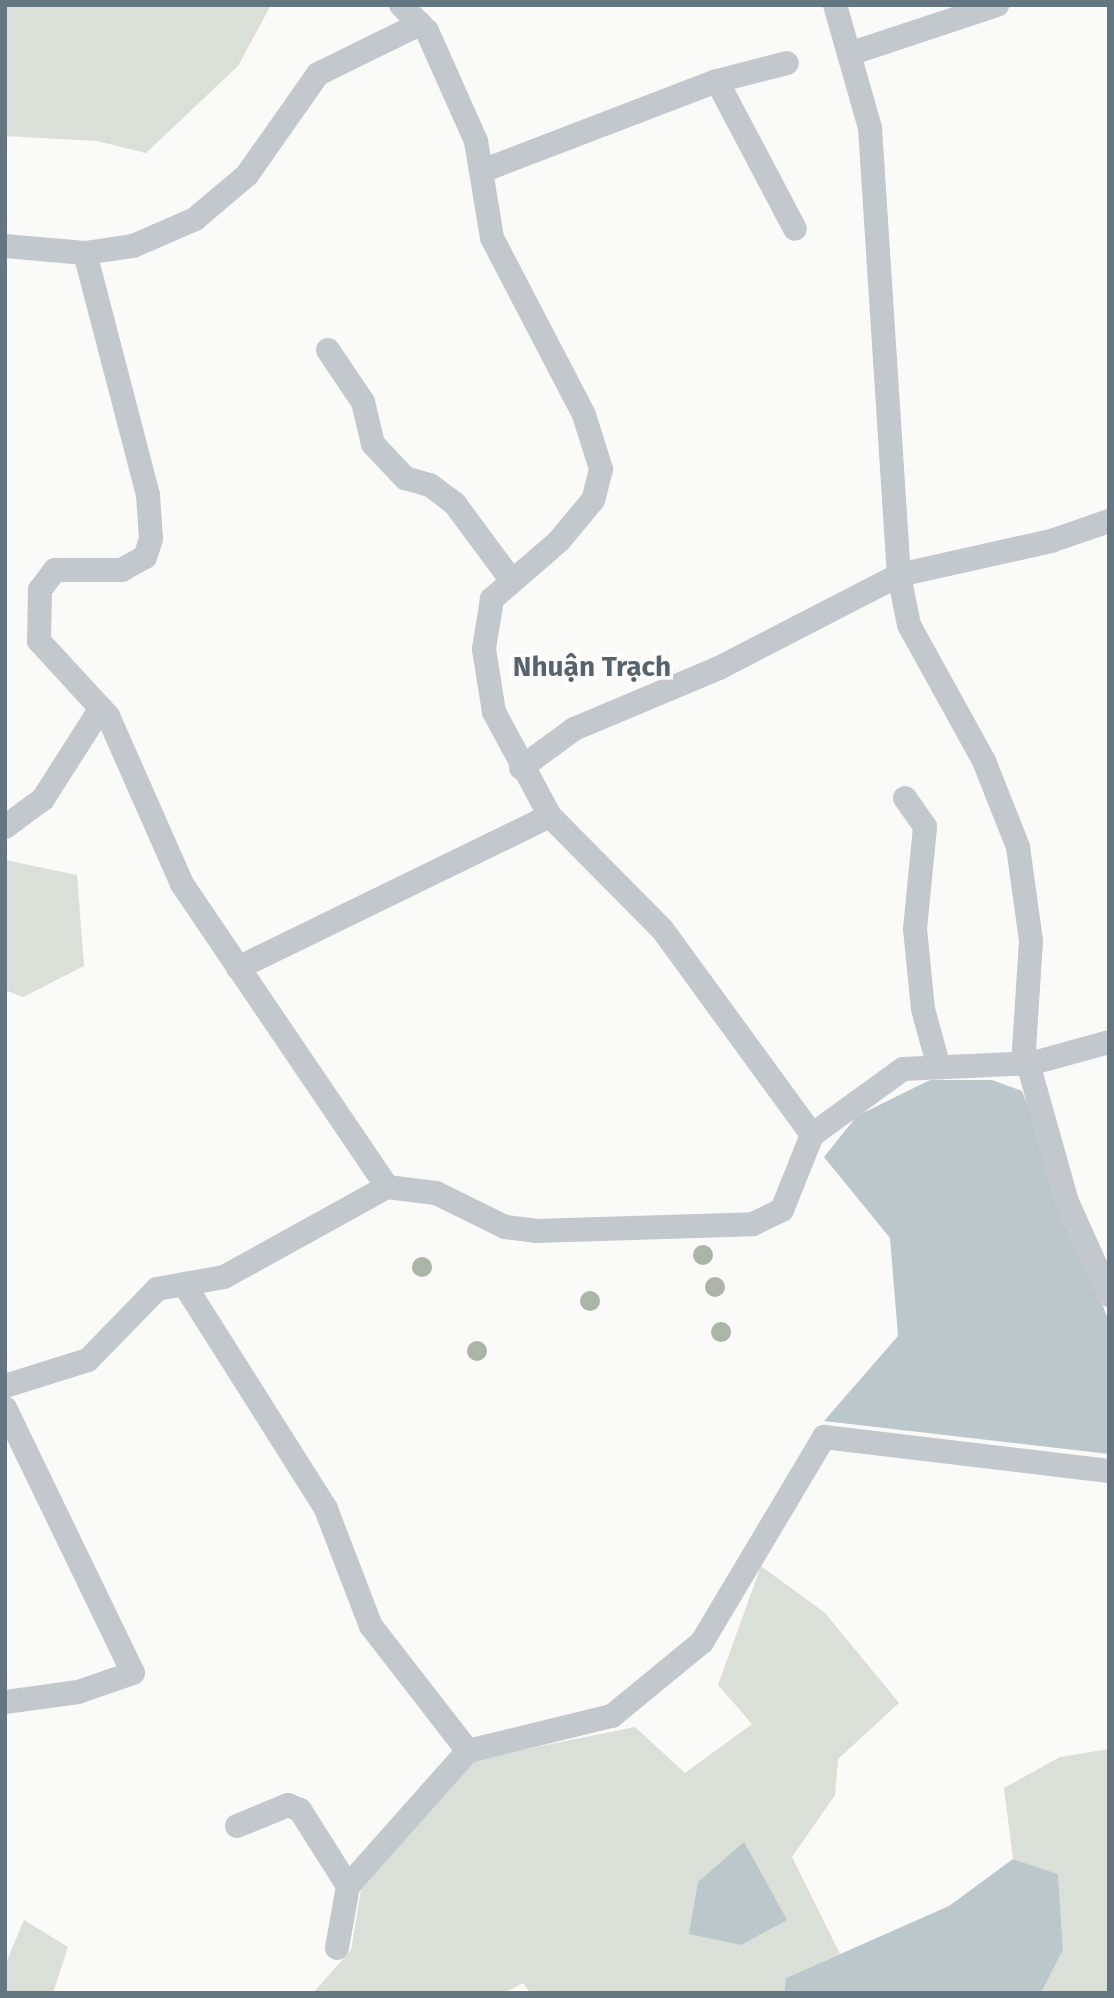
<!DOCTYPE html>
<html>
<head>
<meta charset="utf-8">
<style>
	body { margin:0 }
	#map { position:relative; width:1114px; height:1998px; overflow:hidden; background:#fafaf8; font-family:"Fira Sans",sans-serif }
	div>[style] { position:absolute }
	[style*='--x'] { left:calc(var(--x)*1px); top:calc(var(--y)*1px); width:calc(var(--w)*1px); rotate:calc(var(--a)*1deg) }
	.green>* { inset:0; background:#dadfd7 }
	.water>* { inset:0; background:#bbc7cb }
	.street>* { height:24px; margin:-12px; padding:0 12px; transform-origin:12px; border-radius:12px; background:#c3c8cc }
	.trees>* { width:20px; height:20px; margin:-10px; border-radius:50%; background:#aab4a7 }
	span { translate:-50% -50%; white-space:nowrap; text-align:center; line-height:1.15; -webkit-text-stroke:7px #fff; paint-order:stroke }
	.quarter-label { font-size:28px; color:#57646e; font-weight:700 }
	.frame { position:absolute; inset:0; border:7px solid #657683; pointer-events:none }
</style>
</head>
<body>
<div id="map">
	<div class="green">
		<div style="clip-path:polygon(5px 5px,271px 5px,238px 66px,146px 153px,97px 141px,5px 136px)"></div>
		<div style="clip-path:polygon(5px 860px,77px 875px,84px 966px,23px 997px,5px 990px)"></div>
		<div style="clip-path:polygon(evenodd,761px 1566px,825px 1613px,899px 1703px,838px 1759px,835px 1795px,792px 1857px,840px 1954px,786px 1978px,784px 1993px,530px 1993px,523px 1983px,504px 1993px,313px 1993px,351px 1950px,362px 1884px,472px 1760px,635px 1727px,685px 1773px,752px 1724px,718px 1685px,761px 1566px,787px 1919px,741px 1945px,689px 1933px,787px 1919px)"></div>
		<div style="clip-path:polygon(1109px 1749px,1109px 1993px,1041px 1993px,1063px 1950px,1058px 1874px,1013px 1859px,1004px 1788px,1060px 1757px)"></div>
		<div style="clip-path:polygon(24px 1920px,68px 1947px,53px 1993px,5px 1993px,5px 1965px)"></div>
	</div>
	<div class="water">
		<div style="clip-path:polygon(930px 1080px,992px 1080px,1022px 1091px,1109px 1322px,1109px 1454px,824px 1421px,898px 1336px,890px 1238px,824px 1157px,857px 1116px)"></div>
		<div style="clip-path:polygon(744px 1842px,787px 1920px,741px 1945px,689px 1934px,698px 1882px)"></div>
		<div style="clip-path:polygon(1013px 1859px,1058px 1874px,1063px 1950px,1041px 1993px,784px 1993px,786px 1978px,949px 1906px)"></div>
	</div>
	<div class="street">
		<div style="--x:401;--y:5;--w:37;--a:45"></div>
		<div style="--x:427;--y:31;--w:120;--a:66"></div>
		<div style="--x:476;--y:141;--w:98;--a:80.6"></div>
		<div style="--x:492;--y:238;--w:199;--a:62.5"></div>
		<div style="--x:584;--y:415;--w:57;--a:72.5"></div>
		<div style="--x:601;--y:469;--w:32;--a:104"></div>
		<div style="--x:593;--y:500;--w:53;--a:129.7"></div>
		<div style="--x:559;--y:541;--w:89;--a:139.1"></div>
		<div style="--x:492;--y:599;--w:51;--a:99.1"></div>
		<div style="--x:484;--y:649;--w:64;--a:81"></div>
		<div style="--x:494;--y:712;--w:118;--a:61.7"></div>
		<div style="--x:550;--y:816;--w:159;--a:45.3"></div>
		<div style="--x:662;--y:929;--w:255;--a:53.9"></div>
		<div style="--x:835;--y:5;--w:128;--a:74.1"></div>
		<div style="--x:870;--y:128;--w:448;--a:86.3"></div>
		<div style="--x:899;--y:575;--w:51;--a:78.7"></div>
		<div style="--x:909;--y:625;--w:155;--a:61.1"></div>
		<div style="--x:984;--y:761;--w:92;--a:68.4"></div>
		<div style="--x:1018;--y:847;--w:95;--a:82.1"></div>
		<div style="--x:1031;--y:941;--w:108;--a:93.7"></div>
		<div style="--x:1024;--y:1049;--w:159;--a:74.3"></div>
		<div style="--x:1067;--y:1202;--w:102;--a:65.7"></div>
		<div style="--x:852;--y:53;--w:153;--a:-18.3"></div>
		<div style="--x:717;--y:81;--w:167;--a:62.2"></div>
		<div style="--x:482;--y:171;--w:252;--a:-21"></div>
		<div style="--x:717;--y:81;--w:72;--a:-14.4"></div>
		<div style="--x:5;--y:246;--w:80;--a:5"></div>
		<div style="--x:85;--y:253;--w:49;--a:-8.3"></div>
		<div style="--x:133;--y:246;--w:68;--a:-23.5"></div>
		<div style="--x:195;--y:219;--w:68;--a:-40.2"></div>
		<div style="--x:247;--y:175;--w:123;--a:-54.9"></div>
		<div style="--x:318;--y:74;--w:114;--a:-26.1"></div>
		<div style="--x:85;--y:253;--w:250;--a:75.4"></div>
		<div style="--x:148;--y:495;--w:44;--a:86.1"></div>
		<div style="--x:151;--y:539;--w:19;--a:108"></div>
		<div style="--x:145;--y:557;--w:26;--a:151"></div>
		<div style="--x:122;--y:570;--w:67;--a:180"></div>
		<div style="--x:55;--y:570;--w:25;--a:127"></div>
		<div style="--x:40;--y:590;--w:51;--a:91.1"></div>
		<div style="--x:39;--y:641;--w:102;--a:47.4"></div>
		<div style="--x:108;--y:716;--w:184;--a:66.2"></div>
		<div style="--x:182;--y:884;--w:366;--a:55.9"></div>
		<div style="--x:328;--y:350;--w:63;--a:56.1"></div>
		<div style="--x:363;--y:402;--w:43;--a:76.6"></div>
		<div style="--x:373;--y:444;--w:47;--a:46.7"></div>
		<div style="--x:405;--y:478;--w:26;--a:16"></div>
		<div style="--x:430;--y:485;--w:31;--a:37"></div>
		<div style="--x:455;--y:504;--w:96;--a:53.5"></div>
		<div style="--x:521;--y:768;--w:66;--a:-36.3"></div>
		<div style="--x:574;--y:729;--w:157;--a:-22.8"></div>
		<div style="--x:719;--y:668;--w:203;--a:-27.3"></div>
		<div style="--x:899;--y:575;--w:156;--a:-12.6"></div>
		<div style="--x:1051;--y:541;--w:61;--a:-19"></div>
		<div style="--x:905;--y:798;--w:35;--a:55"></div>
		<div style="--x:925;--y:827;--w:102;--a:95.6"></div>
		<div style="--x:915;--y:929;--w:80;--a:84.3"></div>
		<div style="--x:923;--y:1009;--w:57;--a:74.7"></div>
		<div style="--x:5;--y:827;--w:47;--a:-36.4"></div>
		<div style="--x:43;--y:799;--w:108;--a:-57.5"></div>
		<div style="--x:238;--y:968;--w:347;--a:-26"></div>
		<div style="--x:184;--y:1284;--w:266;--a:57.7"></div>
		<div style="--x:326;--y:1509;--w:125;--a:69"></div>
		<div style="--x:371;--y:1626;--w:158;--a:52.2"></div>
		<div style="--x:5;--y:1386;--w:87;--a:-17.4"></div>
		<div style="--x:88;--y:1360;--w:99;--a:-45.8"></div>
		<div style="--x:157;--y:1289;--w:68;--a:-10.2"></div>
		<div style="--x:224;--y:1277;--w:186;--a:-28.9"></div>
		<div style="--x:387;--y:1187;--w:49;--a:7"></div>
		<div style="--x:436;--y:1193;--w:77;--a:26.2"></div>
		<div style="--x:505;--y:1227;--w:31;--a:7"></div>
		<div style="--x:536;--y:1231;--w:217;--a:-1.8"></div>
		<div style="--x:753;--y:1224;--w:32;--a:-26"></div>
		<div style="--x:782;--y:1210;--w:81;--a:-68.2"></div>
		<div style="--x:812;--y:1135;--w:112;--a:-36"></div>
		<div style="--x:903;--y:1069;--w:130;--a:-2.6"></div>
		<div style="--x:1033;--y:1063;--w:79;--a:-15.4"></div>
		<div style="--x:5;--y:1408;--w:294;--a:64.2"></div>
		<div style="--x:133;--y:1673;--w:58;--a:160.9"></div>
		<div style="--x:78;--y:1692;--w:74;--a:172.2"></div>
		<div style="--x:237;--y:1826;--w:55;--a:-22.4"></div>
		<div style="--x:288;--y:1805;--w:13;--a:23"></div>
		<div style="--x:300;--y:1810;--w:90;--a:57.7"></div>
		<div style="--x:337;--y:1948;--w:63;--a:-79.9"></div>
		<div style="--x:348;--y:1886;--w:181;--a:-48.4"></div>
		<div style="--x:468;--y:1751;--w:148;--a:-13.7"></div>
		<div style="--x:612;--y:1716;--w:117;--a:-39.4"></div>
		<div style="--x:702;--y:1642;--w:239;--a:-59.2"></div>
		<div style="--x:824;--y:1437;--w:287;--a:6.8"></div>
	</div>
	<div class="trees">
		<div style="left:703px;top:1255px"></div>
		<div style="left:422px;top:1267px"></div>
		<div style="left:715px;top:1287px"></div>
		<div style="left:590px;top:1301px"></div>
		<div style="left:721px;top:1332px"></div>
		<div style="left:477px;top:1351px"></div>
	</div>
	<div class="quarter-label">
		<span style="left:592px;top:667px">Nhuận Trạch</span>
	</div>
	<div class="frame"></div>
</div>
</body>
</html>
